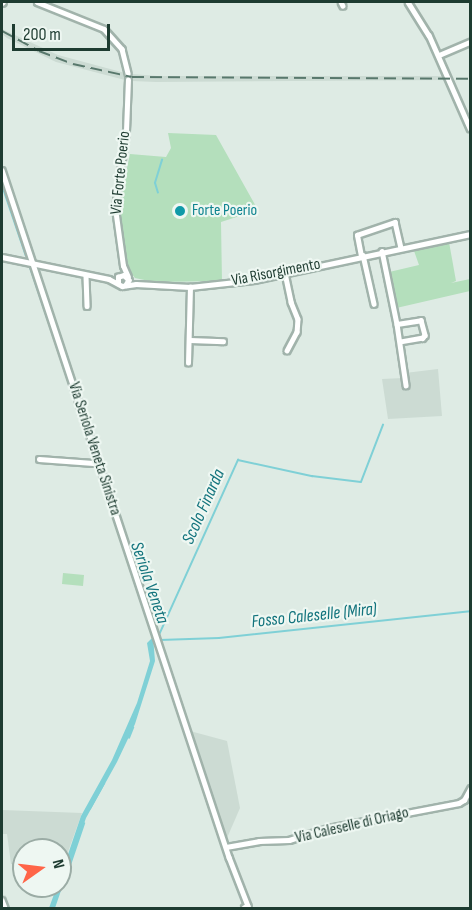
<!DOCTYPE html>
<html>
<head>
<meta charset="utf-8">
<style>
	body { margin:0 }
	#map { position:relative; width:472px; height:910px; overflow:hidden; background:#deebe4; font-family:"Sofia Sans Condensed",sans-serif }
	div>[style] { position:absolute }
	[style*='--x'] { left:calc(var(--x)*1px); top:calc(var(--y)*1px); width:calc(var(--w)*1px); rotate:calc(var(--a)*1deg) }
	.built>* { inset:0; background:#ccdbd3 }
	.green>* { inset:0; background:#b4dfbc }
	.water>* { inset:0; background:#7fd0d6 }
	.stream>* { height:1.5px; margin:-0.75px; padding:0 0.75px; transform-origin:0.75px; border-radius:0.75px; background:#7fd0d6 }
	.roads { filter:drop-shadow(2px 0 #a1b3ab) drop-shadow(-2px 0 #a1b3ab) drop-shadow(0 2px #a1b3ab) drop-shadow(0 -2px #a1b3ab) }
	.minor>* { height:4.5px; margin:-2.25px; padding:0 2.25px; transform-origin:2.25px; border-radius:2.25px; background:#fff }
	.rail>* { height:1.5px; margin-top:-0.75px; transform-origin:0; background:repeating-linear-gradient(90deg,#58786c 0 12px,transparent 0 18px) }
	.dots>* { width:16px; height:16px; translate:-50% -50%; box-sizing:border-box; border:3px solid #eef7f2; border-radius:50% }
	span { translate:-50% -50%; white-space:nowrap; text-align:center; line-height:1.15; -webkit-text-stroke:4.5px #eef7f2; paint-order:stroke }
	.street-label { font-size:16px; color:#1e3c31 }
	.culture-label { font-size:16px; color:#0d838f }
	.left { translate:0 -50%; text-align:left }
	.water-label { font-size:18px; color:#13747d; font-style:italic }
	.frame { position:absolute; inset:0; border:3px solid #1e3c31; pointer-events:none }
	.north { position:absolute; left:12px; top:838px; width:60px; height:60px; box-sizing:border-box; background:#eef7f2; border:2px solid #9baca5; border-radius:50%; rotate:76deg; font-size:16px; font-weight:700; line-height:24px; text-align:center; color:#1e3c31 }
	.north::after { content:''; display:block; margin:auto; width:21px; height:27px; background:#ff6548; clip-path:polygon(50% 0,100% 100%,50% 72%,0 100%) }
	.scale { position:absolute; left:12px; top:24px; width:98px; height:27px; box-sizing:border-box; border:3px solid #1e3c31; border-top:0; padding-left:8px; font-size:18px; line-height:21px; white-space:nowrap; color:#1e3c31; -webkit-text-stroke:4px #eef7f2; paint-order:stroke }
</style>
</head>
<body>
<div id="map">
	<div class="built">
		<div style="clip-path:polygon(2px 29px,58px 55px,125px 73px,125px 80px,56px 62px,7px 38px,2px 34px)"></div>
		<div style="clip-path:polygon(132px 74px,157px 76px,447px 76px,449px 80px,156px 82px,132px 81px)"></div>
		<div style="clip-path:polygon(438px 369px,442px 416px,388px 419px,382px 379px,403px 378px,405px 373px)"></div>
		<div style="clip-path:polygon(190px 731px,227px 741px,240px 808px,227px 838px)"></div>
		<div style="clip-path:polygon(2px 810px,82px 813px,64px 863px,60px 863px,60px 850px,24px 850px,24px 864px,11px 864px,7px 834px,2px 834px)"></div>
	</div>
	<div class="green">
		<div style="clip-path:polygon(168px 133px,216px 135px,258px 210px,221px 222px,222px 281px,154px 282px,135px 278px,129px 271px,120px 220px,121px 196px,130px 154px,166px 157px,171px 148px)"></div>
		<div style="clip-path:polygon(449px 242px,456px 281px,451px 283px,470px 279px,470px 291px,392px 309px,385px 273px,419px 265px,413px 248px)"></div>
		<div style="clip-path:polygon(63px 573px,84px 575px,83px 586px,62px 584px)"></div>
	</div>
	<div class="water">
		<div style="clip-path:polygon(153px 637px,155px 661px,135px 724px,117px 762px,86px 818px,55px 908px,49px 908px,57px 886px,60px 886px,60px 878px,81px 816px,112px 760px,137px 703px,150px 661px,147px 643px)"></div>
	</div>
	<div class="stream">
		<div style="--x:2;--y:184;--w:75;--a:71.3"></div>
		<div style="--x:158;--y:193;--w:10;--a:-107"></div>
		<div style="--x:155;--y:183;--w:24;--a:-73"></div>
		<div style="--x:30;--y:266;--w:200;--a:71.4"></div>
		<div style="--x:96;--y:463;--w:414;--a:71.7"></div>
		<div style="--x:226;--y:856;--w:53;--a:68.8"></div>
		<div style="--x:159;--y:635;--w:192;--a:-65.7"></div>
		<div style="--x:238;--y:460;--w:76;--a:12.2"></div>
		<div style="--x:312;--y:476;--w:49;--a:7"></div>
		<div style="--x:361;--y:482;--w:61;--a:-68.9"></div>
		<div style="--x:160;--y:640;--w:59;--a:-1.9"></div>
		<div style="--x:219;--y:638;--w:252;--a:-6.1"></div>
		<div style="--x:129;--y:738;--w:11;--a:-68"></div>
		<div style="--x:90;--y:809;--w:29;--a:-61"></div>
		<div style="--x:68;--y:871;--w:50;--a:-71.2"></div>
	</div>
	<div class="roads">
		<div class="minor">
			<div style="--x:37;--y:2;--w:72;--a:21.9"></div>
			<div style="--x:104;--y:29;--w:27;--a:48"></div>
			<div style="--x:122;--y:49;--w:25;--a:76"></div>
			<div style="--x:341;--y:2;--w:4;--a:63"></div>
			<div style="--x:408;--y:2;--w:39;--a:58"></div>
			<div style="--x:429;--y:35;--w:102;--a:66.2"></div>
			<div style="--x:2;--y:3;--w:1;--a:-45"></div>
			<div style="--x:439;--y:55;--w:34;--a:-23"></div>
			<div style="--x:2;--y:170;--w:724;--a:71.72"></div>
			<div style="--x:229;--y:857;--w:53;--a:68.8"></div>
			<div style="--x:248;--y:906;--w:4;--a:153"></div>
			<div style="--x:382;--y:251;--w:75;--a:78.4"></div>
			<div style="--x:397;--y:324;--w:62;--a:81.6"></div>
			<div style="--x:363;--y:255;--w:50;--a:77.3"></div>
			<div style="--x:361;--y:256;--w:21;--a:-101"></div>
			<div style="--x:357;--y:235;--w:40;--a:-18.9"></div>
			<div style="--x:395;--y:222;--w:26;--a:77"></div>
			<div style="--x:2;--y:257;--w:109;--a:11.6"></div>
			<div style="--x:109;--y:279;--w:15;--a:28"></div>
			<div style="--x:122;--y:286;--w:14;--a:-8"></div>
			<div style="--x:136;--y:284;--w:54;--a:3.2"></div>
			<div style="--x:190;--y:287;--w:64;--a:-6.2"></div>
			<div style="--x:254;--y:280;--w:221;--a:-12"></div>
			<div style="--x:285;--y:273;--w:30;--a:78"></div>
			<div style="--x:291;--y:302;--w:18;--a:68"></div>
			<div style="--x:298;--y:319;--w:13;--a:94"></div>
			<div style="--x:297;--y:332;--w:21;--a:118"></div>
			<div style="--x:86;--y:276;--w:30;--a:88"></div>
			<div style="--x:128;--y:277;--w:12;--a:-114"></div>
			<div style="--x:123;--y:266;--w:59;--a:-97.9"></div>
			<div style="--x:115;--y:208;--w:78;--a:-81.9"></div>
			<div style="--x:126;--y:131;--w:51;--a:-87.8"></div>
			<div style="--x:118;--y:284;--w:7;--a:-90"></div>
			<div style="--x:118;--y:277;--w:6;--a:-18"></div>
			<div style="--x:124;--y:275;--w:7;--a:45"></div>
			<div style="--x:129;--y:280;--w:6;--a:121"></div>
			<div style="--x:397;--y:324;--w:24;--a:-9"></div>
			<div style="--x:421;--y:320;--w:16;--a:75"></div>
			<div style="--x:425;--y:335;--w:4;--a:124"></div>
			<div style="--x:423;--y:338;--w:22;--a:170"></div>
			<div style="--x:190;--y:340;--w:33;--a:2"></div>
			<div style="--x:188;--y:363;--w:76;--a:-88.5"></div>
			<div style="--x:39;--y:459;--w:54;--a:4.2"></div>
			<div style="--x:226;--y:847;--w:34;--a:-10"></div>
			<div style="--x:259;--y:841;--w:30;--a:-2"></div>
			<div style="--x:289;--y:840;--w:41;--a:-17.1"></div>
			<div style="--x:328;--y:828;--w:133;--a:-10.8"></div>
			<div style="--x:459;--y:803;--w:6;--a:-31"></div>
			<div style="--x:464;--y:800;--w:13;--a:-61"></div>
			<div style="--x:2;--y:900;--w:9;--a:69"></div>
		</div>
	</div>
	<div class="rail">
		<div style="--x:2;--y:31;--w:42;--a:28.4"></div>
		<div style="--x:39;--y:51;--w:36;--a:21"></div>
		<div style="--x:73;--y:64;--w:60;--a:12.4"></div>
		<div style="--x:132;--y:77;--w:338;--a:0.3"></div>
	</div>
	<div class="dots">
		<div style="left:180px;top:211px;background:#0f9aa8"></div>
	</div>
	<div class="street-label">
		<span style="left:121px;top:173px;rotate:-84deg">Via Forte Poerio</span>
		<span style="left:276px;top:273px;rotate:-11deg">Via Risorgimento</span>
		<span style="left:94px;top:449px;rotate:72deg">Via Seriola Veneta Sinistra</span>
		<span style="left:352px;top:826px;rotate:-13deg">Via Caleselle di Oriago</span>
	</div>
	<div class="culture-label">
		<span class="left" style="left:192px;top:211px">Forte Poerio</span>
	</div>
	<div class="water-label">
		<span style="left:204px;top:507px;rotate:-66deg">Scolo Finarda</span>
		<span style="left:149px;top:583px;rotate:71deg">Seriola Veneta</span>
		<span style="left:314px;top:616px;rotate:-6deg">Fosso Caleselle (Mira)</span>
	</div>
	<div class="frame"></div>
	<div class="north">N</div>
	<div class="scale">200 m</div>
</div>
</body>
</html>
